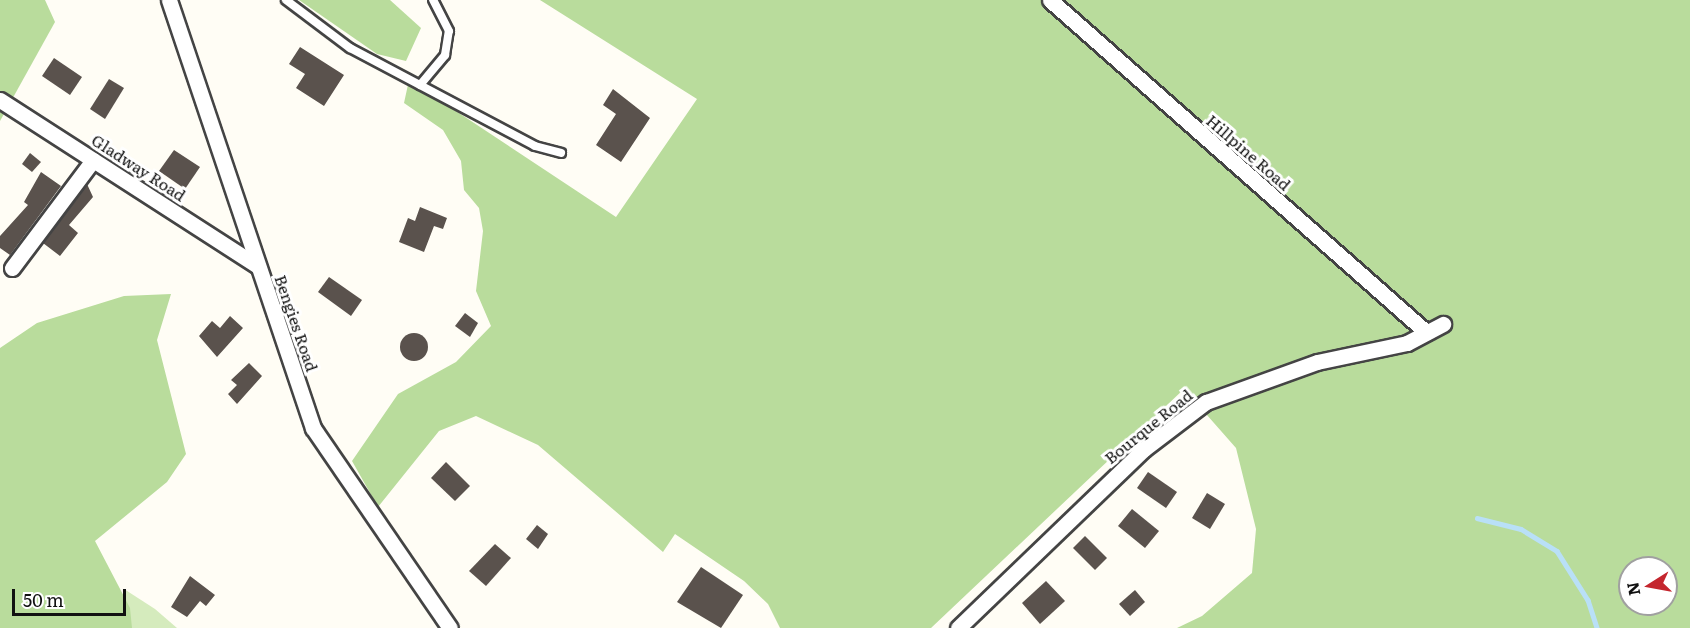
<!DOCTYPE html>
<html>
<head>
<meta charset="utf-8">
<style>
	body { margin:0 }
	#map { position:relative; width:1690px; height:628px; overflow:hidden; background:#fffdf5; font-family:Literata,serif }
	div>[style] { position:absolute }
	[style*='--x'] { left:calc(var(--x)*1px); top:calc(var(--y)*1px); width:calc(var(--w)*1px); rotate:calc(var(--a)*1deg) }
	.green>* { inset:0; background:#d5ebbd }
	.forest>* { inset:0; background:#b9dc9c }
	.stream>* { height:4.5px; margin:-2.25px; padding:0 2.25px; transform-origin:2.25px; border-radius:2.25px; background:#b9e0f7 }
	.building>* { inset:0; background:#5a524d }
	.round { border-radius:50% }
	.roads { filter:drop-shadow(2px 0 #444) drop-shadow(-2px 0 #444) drop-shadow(0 2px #444) drop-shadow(0 -2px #444) }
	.service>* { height:8px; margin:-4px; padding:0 4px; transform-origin:4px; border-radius:4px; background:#fff }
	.minor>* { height:15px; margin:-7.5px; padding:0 7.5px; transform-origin:7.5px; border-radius:7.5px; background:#fff }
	span { translate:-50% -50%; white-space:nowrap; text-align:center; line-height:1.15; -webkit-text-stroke:6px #fff; paint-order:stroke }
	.street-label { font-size:16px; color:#111 }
	.north { position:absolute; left:1618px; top:556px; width:60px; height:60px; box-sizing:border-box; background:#fff; border:2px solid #a0a0a0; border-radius:50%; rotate:259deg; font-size:16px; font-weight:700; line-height:24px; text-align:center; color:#111 }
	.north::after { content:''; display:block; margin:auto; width:21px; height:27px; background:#c4262e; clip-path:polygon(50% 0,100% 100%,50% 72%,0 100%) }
	.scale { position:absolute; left:12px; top:589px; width:114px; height:27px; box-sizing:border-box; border:3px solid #111; border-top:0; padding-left:8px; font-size:18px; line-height:21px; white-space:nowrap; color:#111; -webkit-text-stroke:4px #fff; paint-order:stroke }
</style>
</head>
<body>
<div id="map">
	<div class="green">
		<div style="clip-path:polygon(124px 589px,155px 609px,177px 628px,128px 628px)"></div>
	</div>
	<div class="forest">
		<div style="clip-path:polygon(0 0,45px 0,55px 22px,0 121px)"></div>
		<div style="clip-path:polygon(299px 0,390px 0,421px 28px,406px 61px,377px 54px)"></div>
		<div style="clip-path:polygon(evenodd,540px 0,1690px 0,1690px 628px,1177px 628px,1202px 616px,1252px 573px,1256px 529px,1236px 448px,1184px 389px,931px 628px,780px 628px,768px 604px,744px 581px,675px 534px,663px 552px,538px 445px,476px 416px,439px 431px,378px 507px,352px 461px,398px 394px,456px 362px,491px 326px,476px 291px,483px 231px,479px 208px,464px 190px,461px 161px,443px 130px,404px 103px,409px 80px,616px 217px,697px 99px,540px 0,1630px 568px,1666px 568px,1666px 604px,1630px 604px,1630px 568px)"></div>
		<div style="clip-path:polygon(171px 294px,157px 340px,186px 454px,167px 482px,95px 541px,130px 608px,132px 628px,0 628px,0 348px,37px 323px,124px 296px)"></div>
	</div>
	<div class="stream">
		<div style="--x:1477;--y:518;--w:45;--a:14"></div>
		<div style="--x:1521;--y:529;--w:42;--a:31.4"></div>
		<div style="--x:1557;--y:551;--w:58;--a:57.7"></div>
		<div style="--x:1588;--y:600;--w:29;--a:72"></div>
	</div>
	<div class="building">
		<div style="clip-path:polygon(300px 47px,344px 75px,324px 106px,296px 88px,305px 74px,289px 64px)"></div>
		<div style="clip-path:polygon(54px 58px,82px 77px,70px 95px,42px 76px)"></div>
		<div style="clip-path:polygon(109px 79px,124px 88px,105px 119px,90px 109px)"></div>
		<div style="clip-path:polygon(613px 89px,650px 118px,621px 162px,596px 145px,616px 114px,603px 105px)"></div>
		<div style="clip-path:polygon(174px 150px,200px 167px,185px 189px,159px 171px)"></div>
		<div style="clip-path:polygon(30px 153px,41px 162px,32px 172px,22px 164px)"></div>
		<div style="clip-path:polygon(41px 172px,61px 186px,10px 255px,0 248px,0 236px,28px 205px,24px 202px)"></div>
		<div style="clip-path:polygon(87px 184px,93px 197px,69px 225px,78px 233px,60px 256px,43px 243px)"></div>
		<div style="clip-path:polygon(420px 207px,447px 218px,443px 229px,434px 226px,424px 252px,399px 242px,408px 218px,415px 221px)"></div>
		<div style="clip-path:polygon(329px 277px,362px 300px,351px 316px,318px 292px)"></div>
		<div style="clip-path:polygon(465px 313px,478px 323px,470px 337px,455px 326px)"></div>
		<div style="clip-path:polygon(230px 316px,243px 328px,217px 357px,199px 336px,212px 321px,220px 328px)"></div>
		<div class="round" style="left:400px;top:333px;width:28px;height:28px"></div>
		<div style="clip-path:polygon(249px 363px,262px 376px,237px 404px,228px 394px,237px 385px,231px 380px)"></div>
		<div style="clip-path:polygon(446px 462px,470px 486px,455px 501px,431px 478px)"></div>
		<div style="clip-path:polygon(1148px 472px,1177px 492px,1166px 508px,1137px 488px)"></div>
		<div style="clip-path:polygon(1207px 493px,1225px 504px,1210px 529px,1192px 518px)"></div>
		<div style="clip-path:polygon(1132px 509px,1159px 531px,1145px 548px,1118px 526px)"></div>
		<div style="clip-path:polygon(537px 525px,548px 534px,538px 549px,526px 539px)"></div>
		<div style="clip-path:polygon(1085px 536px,1107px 558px,1095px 570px,1073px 548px)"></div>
		<div style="clip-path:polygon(495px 544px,511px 558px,486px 586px,469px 571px)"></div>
		<div style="clip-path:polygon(701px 567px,743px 595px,721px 628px,677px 602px)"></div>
		<div style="clip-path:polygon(190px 576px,215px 595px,206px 606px,200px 601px,187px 617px,171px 607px)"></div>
		<div style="clip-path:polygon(1046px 581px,1065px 601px,1040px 624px,1022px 603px)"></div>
		<div style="clip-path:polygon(1135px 590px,1145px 602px,1130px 616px,1119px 604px)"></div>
	</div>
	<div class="roads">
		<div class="service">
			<div style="--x:286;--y:0;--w:80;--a:36.9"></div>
			<div style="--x:350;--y:48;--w:209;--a:27.9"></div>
			<div style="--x:535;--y:146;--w:27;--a:15"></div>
			<div style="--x:420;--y:85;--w:39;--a:-50"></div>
			<div style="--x:445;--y:55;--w:24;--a:-81"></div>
			<div style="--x:449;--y:31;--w:35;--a:-117"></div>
		</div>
		<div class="minor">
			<div style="--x:169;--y:0;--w:452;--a:71.4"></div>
			<div style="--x:313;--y:428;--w:242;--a:55.6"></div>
			<div style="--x:1050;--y:0;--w:502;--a:41.44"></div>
			<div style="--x:0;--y:100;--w:307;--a:32.8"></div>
			<div style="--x:12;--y:268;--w:135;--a:-53.1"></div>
			<div style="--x:958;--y:628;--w:258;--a:-43.9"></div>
			<div style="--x:1144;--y:449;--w:78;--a:-37.2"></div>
			<div style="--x:1206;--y:402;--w:118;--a:-19.8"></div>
			<div style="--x:1317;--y:362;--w:92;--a:-11.9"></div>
			<div style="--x:1407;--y:343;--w:41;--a:-27.8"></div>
		</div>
	</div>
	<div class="street-label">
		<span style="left:1249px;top:152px;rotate:41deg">Hillpine Road</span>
		<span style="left:139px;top:167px;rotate:33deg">Gladway Road</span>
		<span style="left:297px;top:323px;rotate:71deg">Bengies Road</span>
		<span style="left:1148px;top:426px;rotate:-39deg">Bourque Road</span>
	</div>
	<div class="north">N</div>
	<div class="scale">50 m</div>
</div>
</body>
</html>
